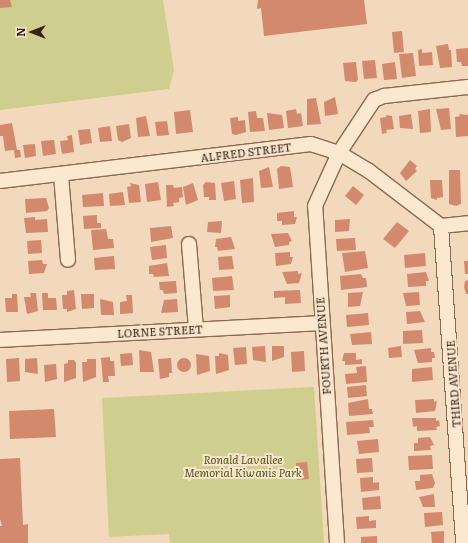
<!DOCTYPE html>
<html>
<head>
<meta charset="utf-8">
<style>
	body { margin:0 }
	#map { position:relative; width:468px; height:543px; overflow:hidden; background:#f2d9bb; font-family:Literata,serif }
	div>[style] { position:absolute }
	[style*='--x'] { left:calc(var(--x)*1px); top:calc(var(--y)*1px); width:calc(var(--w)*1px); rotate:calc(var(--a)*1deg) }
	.green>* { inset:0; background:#d0ce8e }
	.building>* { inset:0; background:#d3896d }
	.round { border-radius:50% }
	.roads { filter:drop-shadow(1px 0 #8a6953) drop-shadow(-1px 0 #8a6953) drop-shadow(0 1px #8a6953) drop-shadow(0 -1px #8a6953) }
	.minor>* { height:14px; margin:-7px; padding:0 7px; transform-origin:7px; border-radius:7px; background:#fce8ce }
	span { translate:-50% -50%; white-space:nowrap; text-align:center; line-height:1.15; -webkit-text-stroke:4px #f8e5cb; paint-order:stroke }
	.street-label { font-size:11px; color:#38241a }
	.park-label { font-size:11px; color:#50561e; font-style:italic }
	.north { position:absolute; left:12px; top:12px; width:40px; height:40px; -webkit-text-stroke:3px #f8e5cb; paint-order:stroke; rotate:270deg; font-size:11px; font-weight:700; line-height:16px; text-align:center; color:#38241a }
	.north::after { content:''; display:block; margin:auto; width:14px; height:18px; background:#38241a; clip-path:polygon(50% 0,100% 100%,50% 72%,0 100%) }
</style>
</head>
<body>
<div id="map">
	<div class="green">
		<div style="clip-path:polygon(0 0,163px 0,174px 70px,169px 89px,0 110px)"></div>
		<div style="clip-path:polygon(314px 387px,324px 543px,170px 543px,169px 534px,109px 537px,102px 398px)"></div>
	</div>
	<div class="building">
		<div style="clip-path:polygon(0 0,10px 0,12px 7px,0 8px)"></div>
		<div style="clip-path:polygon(258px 0,364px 0,367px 24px,264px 36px,261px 8px,257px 9px)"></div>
		<div style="clip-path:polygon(402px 31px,404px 52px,394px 53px,392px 32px)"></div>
		<div style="clip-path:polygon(448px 44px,449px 50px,451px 50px,452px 67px,440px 68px,436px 46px)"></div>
		<div style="clip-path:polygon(468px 48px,468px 66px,462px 66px,461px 62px,457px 62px,456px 49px)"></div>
		<div style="clip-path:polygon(422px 49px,422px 53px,432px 52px,433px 65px,419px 66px,418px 50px)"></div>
		<div style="clip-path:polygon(413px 53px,416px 76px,402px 78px,399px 54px)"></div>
		<div style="clip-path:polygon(375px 60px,377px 78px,364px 79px,362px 61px)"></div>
		<div style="clip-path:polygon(356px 62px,358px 80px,356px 82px,345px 81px,343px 63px)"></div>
		<div style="clip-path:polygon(395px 62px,397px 79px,384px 80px,382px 64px)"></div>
		<div style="clip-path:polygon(335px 97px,338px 114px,325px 116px,324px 102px)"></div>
		<div style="clip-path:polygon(316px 98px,321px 124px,307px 125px,307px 99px)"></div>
		<div style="clip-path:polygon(449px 108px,451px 129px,441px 130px,436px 109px)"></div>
		<div style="clip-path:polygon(296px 109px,297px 114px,301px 113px,303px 126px,288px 128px,286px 111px)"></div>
		<div style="clip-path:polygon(430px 109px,431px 132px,420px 133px,418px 111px)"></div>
		<div style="clip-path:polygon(190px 110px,193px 132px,176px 134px,174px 112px)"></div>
		<div style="clip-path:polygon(256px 111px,257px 118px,263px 118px,265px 131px,250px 132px,248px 112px)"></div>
		<div style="clip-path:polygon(267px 113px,282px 115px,284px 128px,269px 130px)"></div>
		<div style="clip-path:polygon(411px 114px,413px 129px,400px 128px,399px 116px)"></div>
		<div style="clip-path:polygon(459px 114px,468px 115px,468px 136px,456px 137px,455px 117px,460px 116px)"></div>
		<div style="clip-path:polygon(386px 115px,392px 116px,394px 129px,386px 130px,387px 133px,382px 134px,380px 118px,386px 117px)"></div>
		<div style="clip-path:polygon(146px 116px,150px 136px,138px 137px,136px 118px)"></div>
		<div style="clip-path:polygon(238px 117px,238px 121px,245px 120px,246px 132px,236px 135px,232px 134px,230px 118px)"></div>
		<div style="clip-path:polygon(167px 121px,169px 135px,157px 136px,155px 122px)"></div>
		<div style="clip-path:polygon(12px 123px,17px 150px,20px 150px,21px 157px,15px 158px,14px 150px,5px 151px,3px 136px,0 136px,0 125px)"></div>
		<div style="clip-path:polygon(129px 124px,131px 138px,122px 142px,118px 140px,116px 126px)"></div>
		<div style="clip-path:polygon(110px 126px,112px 141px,100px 142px,98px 128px)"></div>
		<div style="clip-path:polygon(90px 129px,92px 143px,80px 145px,78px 130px)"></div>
		<div style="clip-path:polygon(72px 135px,74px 152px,62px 154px,60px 141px,68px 140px,67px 136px)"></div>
		<div style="clip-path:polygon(54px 140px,56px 154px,43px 156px,41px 141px)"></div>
		<div style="clip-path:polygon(35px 144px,36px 156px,25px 158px,23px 145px)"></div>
		<div style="clip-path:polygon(410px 160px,417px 166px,415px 169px,417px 171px,406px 181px,400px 173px)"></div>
		<div style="clip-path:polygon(281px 166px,290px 167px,293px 187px,279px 189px,277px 169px)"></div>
		<div style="clip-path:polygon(269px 167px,273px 187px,261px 188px,259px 171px)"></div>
		<div style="clip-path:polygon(449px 170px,460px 170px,461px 204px,456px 206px,449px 204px)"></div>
		<div style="clip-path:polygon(253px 178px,254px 202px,242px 203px,240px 180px)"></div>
		<div style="clip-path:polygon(430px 180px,442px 180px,443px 197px,437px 198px,437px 200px,431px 198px)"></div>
		<div style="clip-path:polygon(234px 181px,236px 199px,224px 201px,221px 183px)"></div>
		<div style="clip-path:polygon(158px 182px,161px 200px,147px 202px,145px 184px)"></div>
		<div style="clip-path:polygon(206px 182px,215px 183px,216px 200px,209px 200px,209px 197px,204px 197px,203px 185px)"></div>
		<div style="clip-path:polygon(130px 183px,139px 185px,141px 202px,129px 203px,127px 187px,131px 186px)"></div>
		<div style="clip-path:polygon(193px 183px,198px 200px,186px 205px,183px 187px)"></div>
		<div style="clip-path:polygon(166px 185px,173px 185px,174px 188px,182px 187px,183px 197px,179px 198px,179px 202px,173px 203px,174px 206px,167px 207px)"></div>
		<div style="clip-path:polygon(353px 186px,364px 195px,356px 205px,345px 196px)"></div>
		<div style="clip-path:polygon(123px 192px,125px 205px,110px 206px,109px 194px)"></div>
		<div style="clip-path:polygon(103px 193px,104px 206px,83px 207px,82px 195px)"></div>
		<div style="clip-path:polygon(46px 198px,49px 208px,47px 211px,26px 213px,25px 199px)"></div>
		<div style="clip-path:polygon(294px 211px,294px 217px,297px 217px,295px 224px,282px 225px,282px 221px,277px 221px,277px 213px)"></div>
		<div style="clip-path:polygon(97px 215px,97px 223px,101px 223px,101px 228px,84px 229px,83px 216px)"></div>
		<div style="clip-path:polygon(35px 217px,35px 220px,47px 219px,48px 232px,26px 233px,24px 218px)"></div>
		<div style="clip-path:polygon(350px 219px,349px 231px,335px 232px,335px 220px)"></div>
		<div style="clip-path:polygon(222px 221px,221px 233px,207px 232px,208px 222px)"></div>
		<div style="clip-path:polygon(397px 222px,409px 231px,395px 248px,383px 239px)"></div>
		<div style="clip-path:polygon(171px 226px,173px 238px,151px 242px,150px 228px)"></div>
		<div style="clip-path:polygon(106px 229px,108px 239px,113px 239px,114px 248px,93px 250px,91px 230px)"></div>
		<div style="clip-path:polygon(288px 233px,292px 241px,289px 242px,289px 245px,275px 247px,271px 234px)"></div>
		<div style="clip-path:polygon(231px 237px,235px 249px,218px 251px,217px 247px,215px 247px,216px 239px)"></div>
		<div style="clip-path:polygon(355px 238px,356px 250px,337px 251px,336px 239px)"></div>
		<div style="clip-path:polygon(41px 240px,42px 253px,28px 254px,27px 241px)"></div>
		<div style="clip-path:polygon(166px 245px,167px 258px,152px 260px,150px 247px)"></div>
		<div style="clip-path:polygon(365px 251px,368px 268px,345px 272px,342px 253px)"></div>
		<div style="clip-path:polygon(290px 252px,290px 257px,293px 257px,291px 264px,276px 266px,275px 253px)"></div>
		<div style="clip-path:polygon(425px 253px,426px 266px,405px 268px,404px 255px)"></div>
		<div style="clip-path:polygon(114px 256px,115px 269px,95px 270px,94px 258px)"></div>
		<div style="clip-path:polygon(232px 256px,234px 269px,219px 270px,218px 257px)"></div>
		<div style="clip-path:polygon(42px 260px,43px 264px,47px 264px,44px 273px,29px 274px,28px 261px)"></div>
		<div style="clip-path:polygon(464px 261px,468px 261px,468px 274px,465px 274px)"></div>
		<div style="clip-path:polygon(167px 263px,169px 276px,154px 277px,153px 274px,149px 274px,149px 266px)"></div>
		<div style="clip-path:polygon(298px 271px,298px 274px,302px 273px,299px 283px,287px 284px,282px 272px)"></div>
		<div style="clip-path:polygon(426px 272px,429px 281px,426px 281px,426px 286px,408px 287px,407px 274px)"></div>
		<div style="clip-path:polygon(361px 274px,363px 278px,366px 278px,367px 287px,341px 290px,340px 276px)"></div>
		<div style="clip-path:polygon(232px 276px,234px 290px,213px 291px,212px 278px)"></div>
		<div style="clip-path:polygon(468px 280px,468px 294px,466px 294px,464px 287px,465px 281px)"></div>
		<div style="clip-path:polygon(176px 281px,177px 293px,164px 294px,163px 290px,160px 290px,159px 282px)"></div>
		<div style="clip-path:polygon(74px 290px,76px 309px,67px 312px,67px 309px,63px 309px,62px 295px,67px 295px,67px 291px)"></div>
		<div style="clip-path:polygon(300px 290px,301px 303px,285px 304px,285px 297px,274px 298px,274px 291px)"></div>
		<div style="clip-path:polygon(363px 292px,360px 306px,348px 307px,348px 293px)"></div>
		<div style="clip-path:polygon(419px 292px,420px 305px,406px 306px,403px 293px)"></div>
		<div style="clip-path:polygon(30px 293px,36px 293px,38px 311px,27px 314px,24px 297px,31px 297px)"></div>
		<div style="clip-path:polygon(42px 293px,48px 293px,48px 298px,56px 298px,57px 310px,43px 310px)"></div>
		<div style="clip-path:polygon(12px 294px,17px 294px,18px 312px,6px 312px,5px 298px,12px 298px)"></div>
		<div style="clip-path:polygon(81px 294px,94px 294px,94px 308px,82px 309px)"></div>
		<div style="clip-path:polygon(126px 295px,132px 295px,133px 313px,120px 314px,120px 302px,127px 301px)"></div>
		<div style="clip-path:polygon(230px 295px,230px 307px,215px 309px,214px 296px)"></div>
		<div style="clip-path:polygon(100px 299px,113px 302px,114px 315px,101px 315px)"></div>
		<div style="clip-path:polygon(177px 299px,178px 312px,161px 313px,164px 300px)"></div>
		<div style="clip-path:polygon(420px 311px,425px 322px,407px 324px,406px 312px)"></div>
		<div style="clip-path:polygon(368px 313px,369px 325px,347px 327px,346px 315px)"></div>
		<div style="clip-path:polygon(422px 330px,423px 343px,403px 344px,403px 331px)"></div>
		<div style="clip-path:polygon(371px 332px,372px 344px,352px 345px,350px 334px)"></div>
		<div style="clip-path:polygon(265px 346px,266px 362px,253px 360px,252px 347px)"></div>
		<div style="clip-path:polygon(272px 346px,284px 346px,284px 357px,272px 361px)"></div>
		<div style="clip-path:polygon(401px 346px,402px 357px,389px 358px,388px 348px)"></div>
		<div style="clip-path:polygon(246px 347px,247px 364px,235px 365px,233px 348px)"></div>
		<div style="clip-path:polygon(431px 348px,431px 352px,434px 352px,435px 358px,432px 358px,432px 362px,418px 363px,414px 350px)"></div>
		<div style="clip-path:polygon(139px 350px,151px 352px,154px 372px,140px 372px)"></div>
		<div style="clip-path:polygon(304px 351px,305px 371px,292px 372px,291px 352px)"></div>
		<div style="clip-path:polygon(132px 353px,133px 365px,121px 366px,120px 354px)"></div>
		<div style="clip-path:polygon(219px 353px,228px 355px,229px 370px,216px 374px,215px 356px,219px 356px)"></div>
		<div style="clip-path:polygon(344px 353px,356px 353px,356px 360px,362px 359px,362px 364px,345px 365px,345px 361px,342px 361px)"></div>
		<div style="clip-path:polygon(196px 354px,209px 356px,210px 371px,197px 375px)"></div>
		<div style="clip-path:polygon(110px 357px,110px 361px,114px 361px,115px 376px,108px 376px,109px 382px,103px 382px,101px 358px)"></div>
		<div class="round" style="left:177px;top:358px;width:14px;height:14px"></div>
		<div style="clip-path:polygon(19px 358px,20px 381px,7px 382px,6px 359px)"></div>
		<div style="clip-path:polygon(37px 358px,38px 374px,25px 372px,25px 359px)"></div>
		<div style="clip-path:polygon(171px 358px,172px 373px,169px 373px,169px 377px,160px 379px,158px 359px)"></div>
		<div style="clip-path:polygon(87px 359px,96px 359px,96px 377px,83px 382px,82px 362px,87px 362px)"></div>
		<div style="clip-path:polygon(68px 360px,74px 360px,76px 363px,76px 378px,64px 382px,64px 364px,68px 363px)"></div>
		<div style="clip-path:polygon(56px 364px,57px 379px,45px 382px,44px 365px)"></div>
		<div style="clip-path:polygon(366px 366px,367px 382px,346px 384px,345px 374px,357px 373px,356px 367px)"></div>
		<div style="clip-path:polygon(432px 367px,433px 380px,412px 382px,412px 369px)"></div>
		<div style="clip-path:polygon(366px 385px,367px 396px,348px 398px,347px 387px)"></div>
		<div style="clip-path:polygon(368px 399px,369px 409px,372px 409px,373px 414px,349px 416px,348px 403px)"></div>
		<div style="clip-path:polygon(434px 399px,434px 402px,437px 401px,435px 411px,416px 413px,415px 400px)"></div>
		<div style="clip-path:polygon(54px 409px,56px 437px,10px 439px,9px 411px)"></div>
		<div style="clip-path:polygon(412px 418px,436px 418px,436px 421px,439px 420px,440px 426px,436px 427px,437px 430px,417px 431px,417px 426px,413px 427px)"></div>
		<div style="clip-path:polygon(373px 420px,374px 427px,369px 427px,370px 433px,347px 435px,346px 422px)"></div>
		<div style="clip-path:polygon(430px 437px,434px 445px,430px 446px,431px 450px,414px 451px,414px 443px,418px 443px,418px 438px)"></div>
		<div style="clip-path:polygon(378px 439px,379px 452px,359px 454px,357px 441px)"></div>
		<div style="clip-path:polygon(432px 455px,433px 469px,409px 470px,408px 456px)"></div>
		<div style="clip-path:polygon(20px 458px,23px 525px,28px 524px,28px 543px,0 543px,0 526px,2px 526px,0 519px,0 459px)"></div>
		<div style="clip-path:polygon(372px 458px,373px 472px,357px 473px,356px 459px)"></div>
		<div style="clip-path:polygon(307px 462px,309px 479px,297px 480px,296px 463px)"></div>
		<div style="clip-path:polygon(432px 474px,435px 483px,433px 488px,416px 490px,415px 481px,420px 481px,420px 475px)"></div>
		<div style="clip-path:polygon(373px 477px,373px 483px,379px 482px,379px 490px,361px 492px,360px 478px)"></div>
		<div style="clip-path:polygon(434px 494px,435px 507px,423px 507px,419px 497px)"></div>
		<div style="clip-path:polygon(380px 496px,381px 509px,363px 510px,362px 498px)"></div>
		<div style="clip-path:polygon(442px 512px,443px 525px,425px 527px,424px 513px)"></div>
		<div style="clip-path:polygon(369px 516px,369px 521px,376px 520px,376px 528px,357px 529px,356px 517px)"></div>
		<div style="clip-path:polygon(444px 531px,444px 543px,432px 543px,431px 532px)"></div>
		<div style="clip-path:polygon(377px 536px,377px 543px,361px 543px,361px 537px)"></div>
	</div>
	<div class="roads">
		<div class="minor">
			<div style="--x:61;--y:175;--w:85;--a:85.3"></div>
			<div style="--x:0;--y:181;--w:313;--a:-6.8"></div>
			<div style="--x:311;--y:144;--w:29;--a:18"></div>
			<div style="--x:339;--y:153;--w:35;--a:31"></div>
			<div style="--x:369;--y:171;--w:91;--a:37.4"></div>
			<div style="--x:441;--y:226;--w:27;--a:-6"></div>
			<div style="--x:441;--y:226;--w:318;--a:86"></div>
			<div style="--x:189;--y:244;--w:85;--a:85.3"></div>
			<div style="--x:0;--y:340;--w:321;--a:-3"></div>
			<div style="--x:337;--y:543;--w:338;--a:-93.7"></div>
			<div style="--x:315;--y:206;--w:58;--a:-65.6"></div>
			<div style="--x:339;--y:153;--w:64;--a:-56.6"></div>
			<div style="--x:374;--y:100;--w:11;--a:-22"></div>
			<div style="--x:384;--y:96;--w:84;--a:-6.1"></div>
		</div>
	</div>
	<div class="street-label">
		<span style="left:246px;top:152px;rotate:-7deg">ALFRED STREET</span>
		<span style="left:160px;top:331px;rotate:-3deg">LORNE STREET</span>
		<span style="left:323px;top:346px;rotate:-94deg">FOURTH AVENUE</span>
		<span style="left:453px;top:384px;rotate:-94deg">THIRD AVENUE</span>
	</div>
	<div class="park-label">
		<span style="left:243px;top:466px">Ronald Lavallee<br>Memorial Kiwanis Park</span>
	</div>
	<div class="north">N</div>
</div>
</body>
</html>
